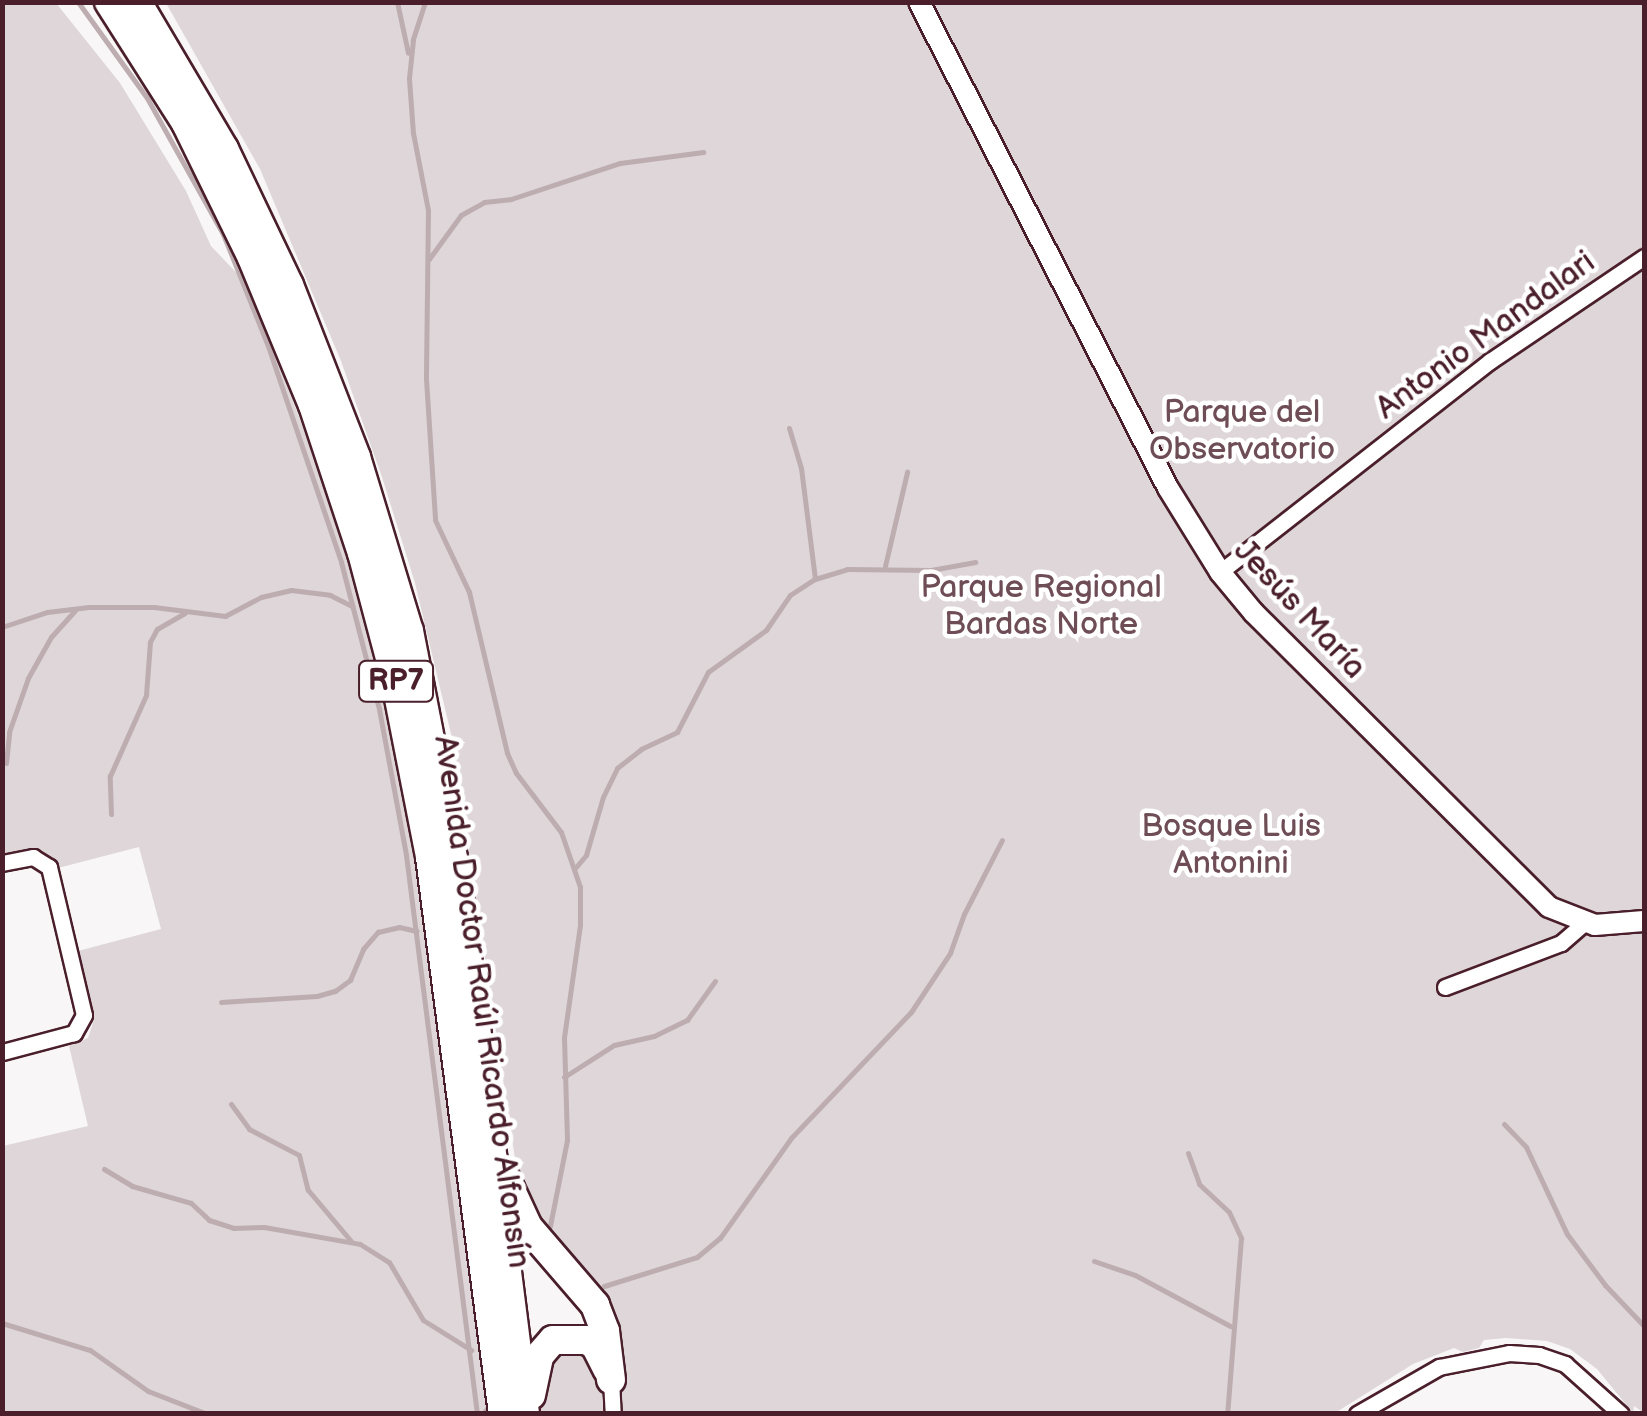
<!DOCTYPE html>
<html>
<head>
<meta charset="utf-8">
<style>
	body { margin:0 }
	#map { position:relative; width:1647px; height:1416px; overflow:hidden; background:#f8f6f7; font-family:"Balsamiq Sans",sans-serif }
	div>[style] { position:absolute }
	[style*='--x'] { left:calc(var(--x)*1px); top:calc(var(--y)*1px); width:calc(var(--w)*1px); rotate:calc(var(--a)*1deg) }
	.green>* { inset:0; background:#ded6d9 }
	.stream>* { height:5px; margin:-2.5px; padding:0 2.5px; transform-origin:2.5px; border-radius:2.5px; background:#bdadb0 }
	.roads { filter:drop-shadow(2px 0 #4a1f2b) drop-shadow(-2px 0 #4a1f2b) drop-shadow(0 2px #4a1f2b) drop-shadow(0 -2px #4a1f2b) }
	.minor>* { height:15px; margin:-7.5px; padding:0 7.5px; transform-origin:7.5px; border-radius:7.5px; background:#fff }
	.secondary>* { height:20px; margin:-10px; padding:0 10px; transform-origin:10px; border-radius:10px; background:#fff }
	.motorway>* { height:28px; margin:-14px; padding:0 14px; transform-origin:14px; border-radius:14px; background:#fff }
	span { translate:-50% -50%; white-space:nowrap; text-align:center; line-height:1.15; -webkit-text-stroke:9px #fff; paint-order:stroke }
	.shield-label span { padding:2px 8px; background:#fff; border:2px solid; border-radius:8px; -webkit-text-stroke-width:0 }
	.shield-label { font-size:30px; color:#4a1f2b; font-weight:700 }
	.street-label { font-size:32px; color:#4a1f2b }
	.park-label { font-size:32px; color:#6f4d56 }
	.frame { position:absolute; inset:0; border:5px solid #4a1f2b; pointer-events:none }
</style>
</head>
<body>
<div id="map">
	<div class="green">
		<div style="clip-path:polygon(2px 3px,56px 3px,120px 83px,186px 191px,211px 246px,248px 285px,324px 482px,368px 626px,408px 814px,488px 1413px,3px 1413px,3px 1146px,88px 1126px,69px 1046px,88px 1038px,94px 1020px,78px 951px,161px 929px,139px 847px,58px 868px,41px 849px,3px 854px)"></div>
		<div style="clip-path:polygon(166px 3px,1644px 3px,1644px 1413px,1634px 1406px,1633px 1413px,1597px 1369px,1570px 1349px,1547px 1341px,1506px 1338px,1484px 1340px,1479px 1348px,1463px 1352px,1454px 1348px,1413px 1364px,1335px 1413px,623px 1413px,619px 1369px,523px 1212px,452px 738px,415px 583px,382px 477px,341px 361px,260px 169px)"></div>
		<div style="clip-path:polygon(575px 1351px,587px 1355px,602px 1389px,604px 1413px,537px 1414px,536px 1392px,554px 1358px)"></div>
	</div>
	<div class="stream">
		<div style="--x:78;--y:2;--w:118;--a:54.3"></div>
		<div style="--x:147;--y:98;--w:156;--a:60.8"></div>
		<div style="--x:223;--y:234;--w:121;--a:68.1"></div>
		<div style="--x:268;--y:346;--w:228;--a:71.3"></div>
		<div style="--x:341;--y:562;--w:152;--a:75.5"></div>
		<div style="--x:379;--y:709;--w:148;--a:79.5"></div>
		<div style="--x:406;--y:855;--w:563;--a:82.76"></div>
		<div style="--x:397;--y:2;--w:52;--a:77.8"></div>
		<div style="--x:425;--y:2;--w:40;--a:108"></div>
		<div style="--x:413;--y:40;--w:39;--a:96"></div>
		<div style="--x:409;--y:79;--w:54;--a:85.8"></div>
		<div style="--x:413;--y:133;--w:78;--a:79"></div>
		<div style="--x:428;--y:210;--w:169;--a:90.7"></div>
		<div style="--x:426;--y:379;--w:141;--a:86.3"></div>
		<div style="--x:435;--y:520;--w:80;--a:64.7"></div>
		<div style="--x:469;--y:592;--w:165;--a:76.7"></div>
		<div style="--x:507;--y:753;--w:22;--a:66"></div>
		<div style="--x:516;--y:773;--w:74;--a:52.7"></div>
		<div style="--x:561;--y:832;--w:58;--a:70.9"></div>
		<div style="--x:580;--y:887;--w:38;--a:90"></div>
		<div style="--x:580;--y:925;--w:114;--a:98.1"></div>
		<div style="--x:564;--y:1038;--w:102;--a:88.3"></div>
		<div style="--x:567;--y:1140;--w:88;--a:101.2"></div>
		<div style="--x:429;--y:259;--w:54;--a:-54"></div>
		<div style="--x:461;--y:215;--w:26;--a:-29"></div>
		<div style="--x:484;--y:202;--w:27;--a:-6"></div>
		<div style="--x:511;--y:199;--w:115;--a:-18.3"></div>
		<div style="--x:620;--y:163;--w:84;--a:-7.5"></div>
		<div style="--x:789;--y:428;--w:42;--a:73.3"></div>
		<div style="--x:801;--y:468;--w:112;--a:82.8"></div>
		<div style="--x:885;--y:566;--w:97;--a:-76.8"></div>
		<div style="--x:2;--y:627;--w:47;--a:-18.4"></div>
		<div style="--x:47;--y:612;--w:42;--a:-6.8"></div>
		<div style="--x:89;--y:607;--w:65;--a:0"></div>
		<div style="--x:154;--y:607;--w:72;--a:7.2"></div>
		<div style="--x:225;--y:616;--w:41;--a:-27.8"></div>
		<div style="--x:261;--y:597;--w:31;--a:-13"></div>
		<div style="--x:291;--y:590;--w:39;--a:7"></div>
		<div style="--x:330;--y:595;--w:25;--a:27"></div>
		<div style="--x:6;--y:763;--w:31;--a:-84"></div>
		<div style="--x:9;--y:732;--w:57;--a:-70.6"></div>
		<div style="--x:28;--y:678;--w:47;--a:-60.7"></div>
		<div style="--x:51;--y:637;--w:36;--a:-48"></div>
		<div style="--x:111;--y:814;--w:38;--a:-92"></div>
		<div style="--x:110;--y:776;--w:89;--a:-66"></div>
		<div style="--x:146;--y:695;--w:53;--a:-85.7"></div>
		<div style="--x:150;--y:642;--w:15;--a:-62"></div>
		<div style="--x:157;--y:629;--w:32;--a:-30"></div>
		<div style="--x:576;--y:867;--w:16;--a:-50"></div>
		<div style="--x:586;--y:855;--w:60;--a:-73.7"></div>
		<div style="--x:603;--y:797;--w:32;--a:-64"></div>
		<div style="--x:617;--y:768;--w:31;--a:-38"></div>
		<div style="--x:641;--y:749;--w:40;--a:-25"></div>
		<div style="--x:677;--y:732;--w:68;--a:-62.7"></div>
		<div style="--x:708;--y:672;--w:72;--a:-35.9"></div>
		<div style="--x:766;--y:630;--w:42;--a:-55.6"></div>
		<div style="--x:790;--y:595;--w:30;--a:-33"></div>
		<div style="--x:815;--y:579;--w:34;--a:-17"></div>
		<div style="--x:847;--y:569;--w:84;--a:0.7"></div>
		<div style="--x:931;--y:570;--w:45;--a:-10.3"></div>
		<div style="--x:221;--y:1002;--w:96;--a:-3.6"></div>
		<div style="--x:317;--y:996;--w:19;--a:-16"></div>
		<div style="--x:335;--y:991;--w:19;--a:-36"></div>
		<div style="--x:350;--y:980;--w:34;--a:-67"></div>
		<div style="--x:363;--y:949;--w:23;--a:-49"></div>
		<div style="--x:378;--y:932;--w:22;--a:-13"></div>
		<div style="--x:399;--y:927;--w:18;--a:13"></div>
		<div style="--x:564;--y:1077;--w:59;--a:-32.6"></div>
		<div style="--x:614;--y:1045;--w:41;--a:-12.7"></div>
		<div style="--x:654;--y:1036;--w:37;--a:-26"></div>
		<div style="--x:687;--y:1020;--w:48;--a:-54.3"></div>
		<div style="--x:231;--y:1104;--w:31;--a:54"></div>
		<div style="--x:249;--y:1129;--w:56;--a:27.5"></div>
		<div style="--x:299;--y:1155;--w:36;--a:76"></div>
		<div style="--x:308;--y:1190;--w:67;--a:49.9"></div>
		<div style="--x:1504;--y:1124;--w:32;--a:46"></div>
		<div style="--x:1526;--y:1147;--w:96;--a:64.8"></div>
		<div style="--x:1567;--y:1234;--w:64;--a:53.3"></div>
		<div style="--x:1605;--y:1285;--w:57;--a:46.4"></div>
		<div style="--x:1188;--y:1153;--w:33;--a:70"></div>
		<div style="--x:1199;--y:1184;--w:41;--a:43"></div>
		<div style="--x:1229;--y:1212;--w:29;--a:65"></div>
		<div style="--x:1241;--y:1238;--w:177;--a:94.5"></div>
		<div style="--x:104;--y:1169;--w:33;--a:31"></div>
		<div style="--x:132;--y:1186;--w:61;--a:16.1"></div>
		<div style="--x:191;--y:1203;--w:25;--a:43"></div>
		<div style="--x:209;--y:1220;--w:25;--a:18"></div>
		<div style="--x:233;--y:1228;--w:31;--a:-2"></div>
		<div style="--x:264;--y:1227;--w:97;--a:10"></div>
		<div style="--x:360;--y:1244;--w:34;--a:32"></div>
		<div style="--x:389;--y:1262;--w:67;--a:59.6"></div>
		<div style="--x:423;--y:1320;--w:57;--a:32"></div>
		<div style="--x:1094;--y:1261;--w:43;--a:18.9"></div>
		<div style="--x:1135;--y:1275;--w:108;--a:28.2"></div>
		<div style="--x:604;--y:1286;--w:97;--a:-17.3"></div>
		<div style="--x:697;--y:1257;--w:30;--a:-40"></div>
		<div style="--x:720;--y:1238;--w:123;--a:-54.6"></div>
		<div style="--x:791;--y:1138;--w:174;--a:-46.4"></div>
		<div style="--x:911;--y:1012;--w:71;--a:-56.5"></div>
		<div style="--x:950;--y:953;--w:41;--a:-70.3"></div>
		<div style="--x:964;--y:914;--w:83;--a:-62.8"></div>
		<div style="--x:2;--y:1323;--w:92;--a:17.1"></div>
		<div style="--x:90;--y:1350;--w:71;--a:35.3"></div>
		<div style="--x:148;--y:1391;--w:63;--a:21.3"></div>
		<div style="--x:483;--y:1414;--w:9;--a:-54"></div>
	</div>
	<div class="roads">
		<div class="minor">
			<div style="--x:1220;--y:572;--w:343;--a:-38"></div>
			<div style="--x:1490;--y:361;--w:186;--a:-34"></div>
			<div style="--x:2;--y:863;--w:32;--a:-11"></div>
			<div style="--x:33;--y:857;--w:19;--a:32"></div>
			<div style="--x:49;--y:867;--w:152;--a:76.7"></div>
			<div style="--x:84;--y:1015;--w:21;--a:119"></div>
			<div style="--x:74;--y:1033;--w:74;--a:165.2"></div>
			<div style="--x:1445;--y:987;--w:124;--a:-20.8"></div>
			<div style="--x:1561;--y:943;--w:30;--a:-41"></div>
			<div style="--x:611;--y:1380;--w:34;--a:87"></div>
			<div style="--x:1357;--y:1414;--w:95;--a:-29.8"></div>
			<div style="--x:1439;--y:1367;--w:71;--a:-11.3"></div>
			<div style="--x:1509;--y:1353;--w:30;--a:4"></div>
			<div style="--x:1539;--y:1355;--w:28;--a:19"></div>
			<div style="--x:1565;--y:1364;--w:75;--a:41.8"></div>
		</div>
		<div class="secondary">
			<div style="--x:919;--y:2;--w:546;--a:62.87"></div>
			<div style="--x:1168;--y:488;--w:99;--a:58.2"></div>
			<div style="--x:1220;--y:572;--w:53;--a:50.3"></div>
			<div style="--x:1254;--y:613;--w:416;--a:44.9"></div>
			<div style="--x:1549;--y:907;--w:49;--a:21.4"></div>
			<div style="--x:1595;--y:925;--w:49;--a:-4.7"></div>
		</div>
		<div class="motorway">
			<div style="--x:109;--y:2;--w:143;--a:57.5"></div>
			<div style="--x:186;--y:123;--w:150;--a:63.9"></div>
			<div style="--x:252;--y:258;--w:159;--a:67.5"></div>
			<div style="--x:313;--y:405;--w:156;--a:71.7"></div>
			<div style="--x:362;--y:553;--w:124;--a:75.1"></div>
			<div style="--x:394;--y:673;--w:187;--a:78.9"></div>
			<div style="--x:430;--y:857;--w:562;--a:82.53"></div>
			<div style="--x:137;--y:2;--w:171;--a:59.4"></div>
			<div style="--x:224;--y:149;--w:151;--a:64.5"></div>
			<div style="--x:289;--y:285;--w:185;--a:68.7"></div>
			<div style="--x:356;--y:457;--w:182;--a:73.1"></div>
			<div style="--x:409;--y:631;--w:251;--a:79"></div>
			<div style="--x:457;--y:877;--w:541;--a:82.78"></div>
			<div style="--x:505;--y:1177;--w:55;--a:65.3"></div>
			<div style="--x:528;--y:1227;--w:103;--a:49.3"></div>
			<div style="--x:595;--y:1305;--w:28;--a:69"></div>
			<div style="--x:605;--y:1331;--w:49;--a:83"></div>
			<div style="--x:531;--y:1395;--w:40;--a:-78"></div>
			<div style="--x:539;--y:1356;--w:21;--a:-49"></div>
			<div style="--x:553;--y:1340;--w:33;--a:0"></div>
			<div style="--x:586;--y:1340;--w:10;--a:29"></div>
			<div style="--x:595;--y:1345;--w:27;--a:63"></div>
		</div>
	</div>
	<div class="shield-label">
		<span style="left:396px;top:681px">RP7</span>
	</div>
	<div class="street-label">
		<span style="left:1486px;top:336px;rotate:-36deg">Antonio Mandalari</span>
		<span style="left:1299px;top:610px;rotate:47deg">Jesús María</span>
		<span style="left:481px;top:1002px;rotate:82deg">Avenida Doctor Raúl Ricardo Alfonsín</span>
	</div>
	<div class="park-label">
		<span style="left:1242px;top:432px">Parque del<br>Observatorio</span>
		<span style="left:1041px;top:607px">Parque Regional<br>Bardas Norte</span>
		<span style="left:1231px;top:846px">Bosque Luis<br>Antonini</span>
	</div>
	<div class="frame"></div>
</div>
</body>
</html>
